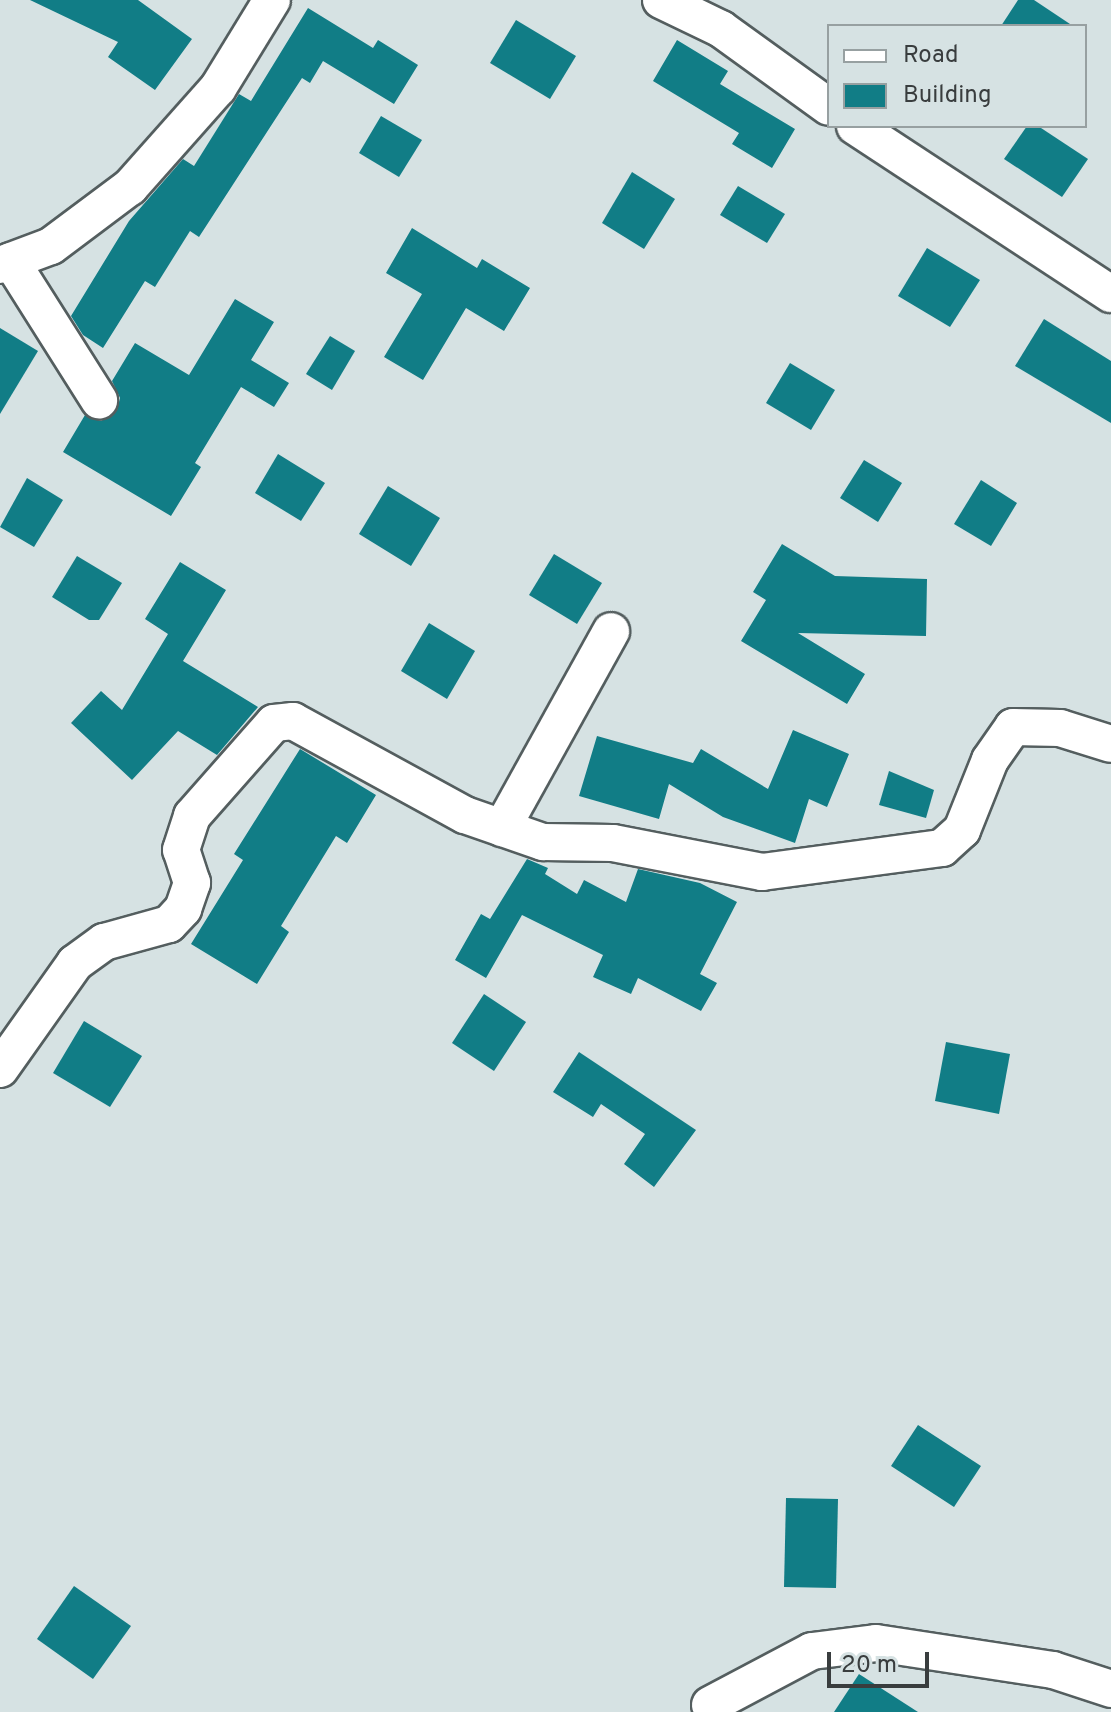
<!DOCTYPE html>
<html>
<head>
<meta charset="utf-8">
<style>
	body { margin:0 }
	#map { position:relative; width:1111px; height:1712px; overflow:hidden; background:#d6e2e3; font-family:Overpass,sans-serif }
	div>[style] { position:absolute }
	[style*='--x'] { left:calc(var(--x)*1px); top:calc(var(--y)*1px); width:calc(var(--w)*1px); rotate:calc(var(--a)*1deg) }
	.building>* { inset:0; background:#117d86 }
	.roads { filter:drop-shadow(2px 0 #545e5f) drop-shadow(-2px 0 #545e5f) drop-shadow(0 2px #545e5f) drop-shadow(0 -2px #545e5f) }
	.street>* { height:36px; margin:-18px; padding:0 18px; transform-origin:18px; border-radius:18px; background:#fff }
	span { translate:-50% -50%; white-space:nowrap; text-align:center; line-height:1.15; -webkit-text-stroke:8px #d6e2e3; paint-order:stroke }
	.legend { position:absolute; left:827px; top:24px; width:260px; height:104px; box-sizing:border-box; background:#d6e2e3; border:2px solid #97a0a1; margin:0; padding:10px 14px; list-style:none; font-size:24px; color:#393d3e }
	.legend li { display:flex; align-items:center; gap:16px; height:40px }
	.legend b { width:40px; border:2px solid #97a0a1 }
	.scale { position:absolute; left:827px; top:1652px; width:102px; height:36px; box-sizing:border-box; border:4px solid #393d3e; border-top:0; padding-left:10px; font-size:24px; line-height:28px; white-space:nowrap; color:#393d3e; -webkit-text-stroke:6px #d6e2e3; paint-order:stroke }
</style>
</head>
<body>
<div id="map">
	<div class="building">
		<div style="clip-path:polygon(30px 0,138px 0,192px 39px,155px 90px,108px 57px,118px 42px)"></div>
		<div style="clip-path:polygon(1018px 0,1034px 0,1073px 26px,1001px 26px)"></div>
		<div style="clip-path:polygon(308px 8px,373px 48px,378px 40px,418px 65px,394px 104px,323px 61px,310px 83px,302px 78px,199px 237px,190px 231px,155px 287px,145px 281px,103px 348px,83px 335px,71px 316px,129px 221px,183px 159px,194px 166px,239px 94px,251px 101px)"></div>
		<div style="clip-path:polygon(516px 20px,576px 56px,550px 99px,490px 63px)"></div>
		<div style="clip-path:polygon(677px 40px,728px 71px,720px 84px,795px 129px,772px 168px,732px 144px,739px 133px,653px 81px)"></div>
		<div style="clip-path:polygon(381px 116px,422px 140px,399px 177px,359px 153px)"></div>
		<div style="clip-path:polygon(1027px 126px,1038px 126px,1088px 159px,1062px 197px,1004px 159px)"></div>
		<div style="clip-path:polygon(632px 172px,675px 199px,644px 249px,602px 223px)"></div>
		<div style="clip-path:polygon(738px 186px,785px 214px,767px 243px,720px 215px)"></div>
		<div style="clip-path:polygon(412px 228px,477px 268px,482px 259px,530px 288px,504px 331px,466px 308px,423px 380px,384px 357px,422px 294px,386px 273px)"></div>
		<div style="clip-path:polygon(927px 248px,980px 280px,950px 327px,898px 296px)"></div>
		<div style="clip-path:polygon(235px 299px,274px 322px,251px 360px,289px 383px,274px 407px,241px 387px,195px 463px,201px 467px,171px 516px,63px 452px,85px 415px,101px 421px,117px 410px,120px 398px,112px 381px,135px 343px,189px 375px)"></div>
		<div style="clip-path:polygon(1044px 319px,1111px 361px,1111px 423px,1015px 366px)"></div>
		<div style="clip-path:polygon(0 328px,38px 351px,0 414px)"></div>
		<div style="clip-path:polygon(330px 336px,355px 351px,332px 390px,306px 374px)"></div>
		<div style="clip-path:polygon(790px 363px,835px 390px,811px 430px,766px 403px)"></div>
		<div style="clip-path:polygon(278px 454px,325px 483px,301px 521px,255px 493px)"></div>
		<div style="clip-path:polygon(864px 460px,902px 483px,878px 522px,840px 498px)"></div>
		<div style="clip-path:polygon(27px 478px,63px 500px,34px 547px,0 527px)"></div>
		<div style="clip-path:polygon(981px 480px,1017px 503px,991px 546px,954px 524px)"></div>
		<div style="clip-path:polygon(388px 486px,440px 518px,411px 566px,359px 534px)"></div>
		<div style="clip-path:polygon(782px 544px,835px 576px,927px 579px,926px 636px,798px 633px,865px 674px,847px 704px,741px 641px,766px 600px,753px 592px)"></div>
		<div style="clip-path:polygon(554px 554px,602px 583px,577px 624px,529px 595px)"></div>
		<div style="clip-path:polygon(77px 556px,122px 583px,99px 620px,89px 620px,52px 597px)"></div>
		<div style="clip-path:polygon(180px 562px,226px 590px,183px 661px,258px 707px,217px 755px,178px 731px,132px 780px,71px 723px,101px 691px,122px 710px,168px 634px,145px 619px)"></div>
		<div style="clip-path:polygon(429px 623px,475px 651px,447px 699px,401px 671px)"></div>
		<div style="clip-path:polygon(793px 730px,849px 754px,827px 807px,809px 799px,795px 843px,723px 817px,669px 784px,659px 819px,579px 796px,597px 736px,693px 763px,701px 749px,768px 789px)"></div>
		<div style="clip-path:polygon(300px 749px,376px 795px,347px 843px,336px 836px,281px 926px,289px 932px,257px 984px,191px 944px,243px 860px,234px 854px)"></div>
		<div style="clip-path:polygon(889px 771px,934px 790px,926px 818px,879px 805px)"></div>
		<div style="clip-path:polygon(527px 859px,548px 868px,545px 874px,577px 894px,584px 880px,626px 902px,638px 869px,700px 883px,737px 902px,700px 974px,717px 983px,701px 1011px,638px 978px,631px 994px,593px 977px,603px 955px,522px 915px,486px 978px,455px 960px,481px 914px,490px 919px)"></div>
		<div style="clip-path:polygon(484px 994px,526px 1022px,494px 1071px,452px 1043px)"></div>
		<div style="clip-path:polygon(84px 1021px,142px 1056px,110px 1107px,53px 1073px)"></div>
		<div style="clip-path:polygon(946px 1042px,1010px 1054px,999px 1114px,935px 1101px)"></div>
		<div style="clip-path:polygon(579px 1052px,696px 1130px,654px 1187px,624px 1164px,645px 1134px,601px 1104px,593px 1117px,553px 1092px)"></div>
		<div style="clip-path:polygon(918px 1425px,981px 1466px,954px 1507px,891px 1466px)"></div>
		<div style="clip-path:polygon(786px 1498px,838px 1499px,836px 1588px,784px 1587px)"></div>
		<div style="clip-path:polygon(74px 1586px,131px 1626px,93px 1679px,37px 1639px)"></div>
		<div style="clip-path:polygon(859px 1674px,918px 1712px,834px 1712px)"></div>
	</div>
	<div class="roads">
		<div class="street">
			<div style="--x:661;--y:0;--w:67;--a:25.8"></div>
			<div style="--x:721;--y:29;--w:133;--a:35.8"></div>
			<div style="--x:855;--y:126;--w:306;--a:33.3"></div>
			<div style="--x:11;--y:261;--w:165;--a:57.7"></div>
			<div style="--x:0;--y:265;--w:54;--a:-20.4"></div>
			<div style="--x:51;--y:246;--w:99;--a:-36.8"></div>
			<div style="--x:130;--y:187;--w:132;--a:-48.4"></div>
			<div style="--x:218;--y:88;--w:103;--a:-58.5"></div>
			<div style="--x:502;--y:828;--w:225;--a:-61"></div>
			<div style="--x:0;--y:1069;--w:130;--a:-54.7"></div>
			<div style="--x:75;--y:963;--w:36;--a:-36"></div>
			<div style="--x:104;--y:942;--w:67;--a:-15.5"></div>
			<div style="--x:169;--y:924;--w:21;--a:-47"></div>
			<div style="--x:183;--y:909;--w:28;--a:-71"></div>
			<div style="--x:192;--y:883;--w:35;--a:-108"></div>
			<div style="--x:181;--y:850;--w:36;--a:-72"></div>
			<div style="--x:192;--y:816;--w:124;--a:-48.6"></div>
			<div style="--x:274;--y:723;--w:19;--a:-6"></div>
			<div style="--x:293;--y:721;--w:196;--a:28.7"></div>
			<div style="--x:465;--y:815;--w:83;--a:19.1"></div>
			<div style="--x:543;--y:842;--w:70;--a:0.8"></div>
			<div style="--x:613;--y:843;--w:152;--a:11"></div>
			<div style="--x:762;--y:872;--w:182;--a:-7.6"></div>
			<div style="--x:942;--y:848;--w:27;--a:-42"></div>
			<div style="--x:962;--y:830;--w:75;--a:-68.2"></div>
			<div style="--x:990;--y:760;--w:40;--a:-55.1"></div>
			<div style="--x:1013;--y:727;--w:47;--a:1.2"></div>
			<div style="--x:1060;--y:728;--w:53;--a:17.4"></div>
			<div style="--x:710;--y:1705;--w:115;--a:-27.9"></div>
			<div style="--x:812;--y:1651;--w:64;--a:-7.1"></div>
			<div style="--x:876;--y:1643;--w:179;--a:8.7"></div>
			<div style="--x:1053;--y:1670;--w:61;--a:18.1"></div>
		</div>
	</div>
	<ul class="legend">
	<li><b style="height:10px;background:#fff"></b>Road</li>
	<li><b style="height:22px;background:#117d86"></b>Building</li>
	</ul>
	<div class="scale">20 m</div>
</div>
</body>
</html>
